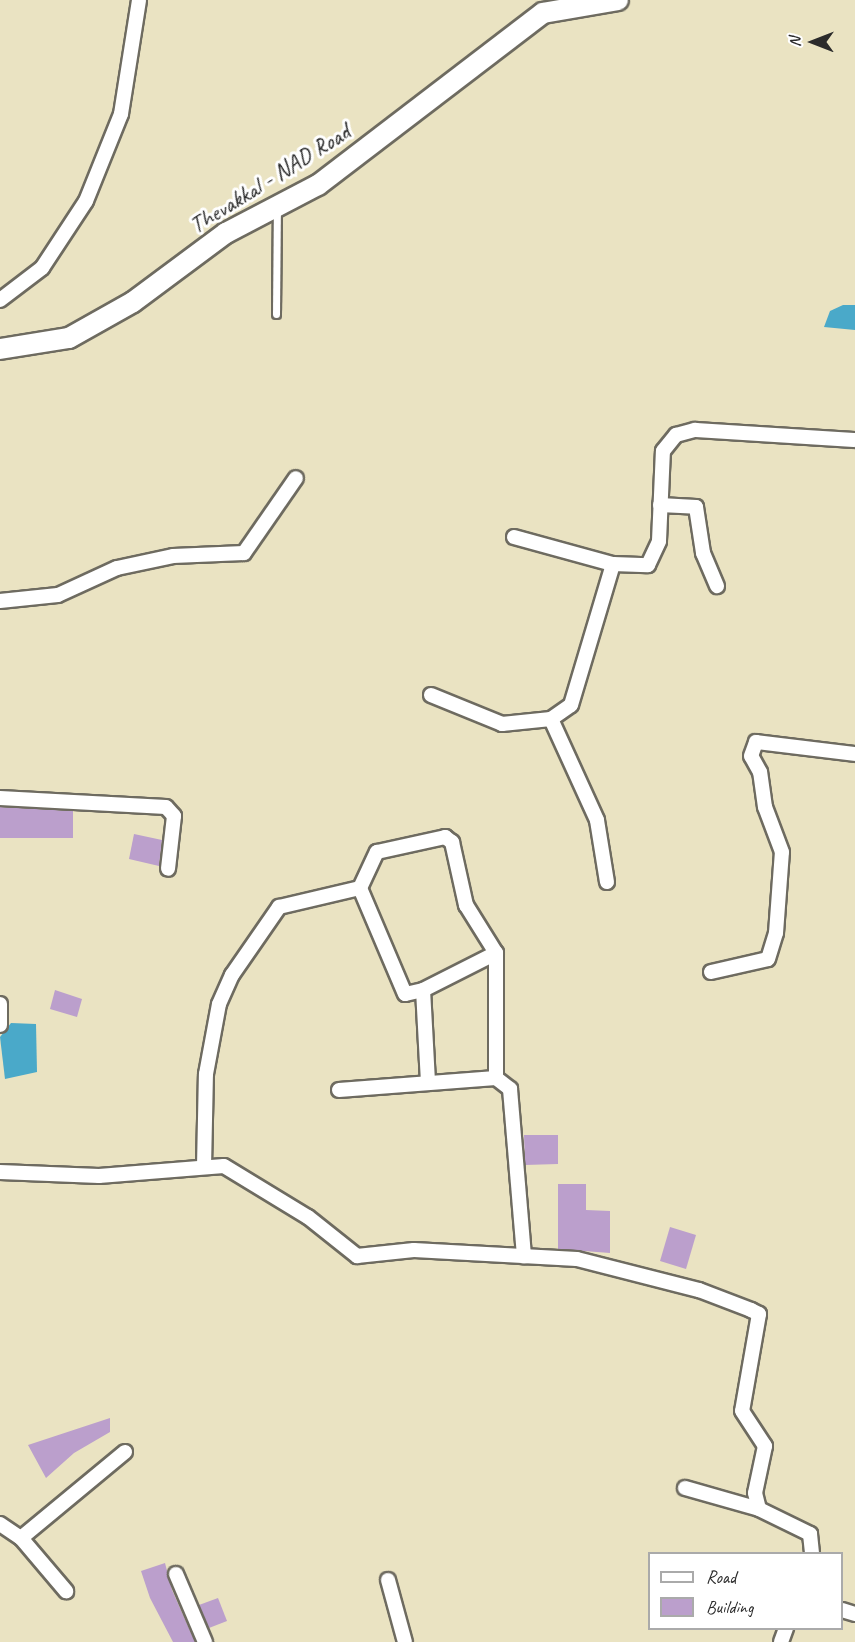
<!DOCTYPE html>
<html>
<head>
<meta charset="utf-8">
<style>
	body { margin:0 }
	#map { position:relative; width:855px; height:1642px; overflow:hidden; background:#eae3c2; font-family:Caveat,sans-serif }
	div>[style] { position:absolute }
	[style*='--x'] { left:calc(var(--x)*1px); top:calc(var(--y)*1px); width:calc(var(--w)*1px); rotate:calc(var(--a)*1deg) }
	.water>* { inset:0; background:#4aa9c9 }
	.building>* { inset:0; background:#bb9fcc }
	.roads { filter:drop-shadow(2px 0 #6e6b60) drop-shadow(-2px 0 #6e6b60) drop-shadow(0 2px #6e6b60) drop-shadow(0 -2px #6e6b60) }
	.service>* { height:7px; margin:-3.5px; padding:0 3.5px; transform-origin:3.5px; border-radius:3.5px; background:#fff }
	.minor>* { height:14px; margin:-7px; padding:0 7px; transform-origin:7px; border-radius:7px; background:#fff }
	.secondary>* { height:20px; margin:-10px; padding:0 10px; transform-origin:10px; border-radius:10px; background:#fff }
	span { translate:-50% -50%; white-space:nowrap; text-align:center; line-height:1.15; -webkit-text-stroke:6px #fff; paint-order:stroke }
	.street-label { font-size:24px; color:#2b2b2b }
	.legend { position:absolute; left:648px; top:1552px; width:195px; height:78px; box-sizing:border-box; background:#fff; border:2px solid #aaa; margin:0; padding:8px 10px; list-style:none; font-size:18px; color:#2b2b2b }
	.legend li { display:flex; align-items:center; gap:12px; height:30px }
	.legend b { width:30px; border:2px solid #aaa }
	.north { position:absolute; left:783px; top:12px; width:60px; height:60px; -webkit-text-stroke:4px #fff; paint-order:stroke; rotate:270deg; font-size:16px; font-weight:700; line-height:24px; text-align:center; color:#2b2b2b }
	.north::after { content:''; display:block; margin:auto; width:21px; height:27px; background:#2b2b2b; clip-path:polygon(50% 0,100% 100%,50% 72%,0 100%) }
</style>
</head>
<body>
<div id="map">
	<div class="water">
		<div style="clip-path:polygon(843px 305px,855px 305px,855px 330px,824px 327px,830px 311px)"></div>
		<div style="clip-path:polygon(11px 1023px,36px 1024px,37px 1072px,5px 1079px,0 1037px)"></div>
	</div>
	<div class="building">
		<div style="clip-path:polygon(0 807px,73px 811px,73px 838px,0 838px)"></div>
		<div style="clip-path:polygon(134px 834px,162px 840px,159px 866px,129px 859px)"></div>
		<div style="clip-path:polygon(55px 990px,82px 999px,77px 1017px,50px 1009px)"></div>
		<div style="clip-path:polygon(524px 1135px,558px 1135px,558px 1164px,525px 1165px)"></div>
		<div style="clip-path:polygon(558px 1184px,586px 1184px,586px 1210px,610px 1211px,610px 1253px,558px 1249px)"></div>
		<div style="clip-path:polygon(670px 1227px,696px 1235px,686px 1269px,660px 1261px)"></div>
		<div style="clip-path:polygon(110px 1418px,110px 1432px,74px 1453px,46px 1478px,28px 1445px)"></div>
		<div style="clip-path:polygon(165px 1563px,172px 1590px,195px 1642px,173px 1642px,150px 1598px,141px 1571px)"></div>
		<div style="clip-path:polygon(218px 1598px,227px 1621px,209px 1628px,199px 1605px)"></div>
	</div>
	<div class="roads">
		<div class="service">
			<div style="--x:276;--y:314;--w:105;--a:-89.5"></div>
		</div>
		<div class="minor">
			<div style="--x:0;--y:300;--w:53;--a:-37.3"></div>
			<div style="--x:42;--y:268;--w:80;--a:-56.7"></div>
			<div style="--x:86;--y:201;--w:94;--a:-68.1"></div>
			<div style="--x:121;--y:114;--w:115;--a:-81"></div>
			<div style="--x:660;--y:505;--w:36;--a:3"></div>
			<div style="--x:696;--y:507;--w:47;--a:81.3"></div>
			<div style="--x:703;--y:553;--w:36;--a:67"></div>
			<div style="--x:514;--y:537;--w:103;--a:15.3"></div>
			<div style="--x:613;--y:564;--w:35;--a:2"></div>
			<div style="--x:648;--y:565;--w:26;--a:-65"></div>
			<div style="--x:659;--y:541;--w:90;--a:-87.5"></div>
			<div style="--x:663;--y:451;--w:21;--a:-51"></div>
			<div style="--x:676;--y:435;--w:20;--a:-15"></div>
			<div style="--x:695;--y:430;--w:160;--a:3.6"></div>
			<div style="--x:0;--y:601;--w:58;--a:-5.9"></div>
			<div style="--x:58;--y:595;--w:65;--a:-24.6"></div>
			<div style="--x:117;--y:568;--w:57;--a:-12.1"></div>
			<div style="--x:173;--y:556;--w:71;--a:-2.4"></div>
			<div style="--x:244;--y:553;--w:91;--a:-55.3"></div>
			<div style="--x:431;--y:695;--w:77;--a:22.2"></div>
			<div style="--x:502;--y:724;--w:49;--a:-5.8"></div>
			<div style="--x:0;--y:798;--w:166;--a:3.1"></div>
			<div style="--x:166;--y:807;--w:12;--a:48"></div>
			<div style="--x:174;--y:816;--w:53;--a:96.5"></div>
			<div style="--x:607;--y:882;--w:63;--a:-99.2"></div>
			<div style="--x:597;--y:820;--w:111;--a:-114.5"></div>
			<div style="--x:551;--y:719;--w:24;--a:-35"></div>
			<div style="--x:571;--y:705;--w:147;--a:-73.4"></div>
			<div style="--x:711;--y:972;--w:58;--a:-12.8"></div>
			<div style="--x:768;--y:959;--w:27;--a:-73"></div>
			<div style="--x:776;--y:933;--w:81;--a:-85.8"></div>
			<div style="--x:782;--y:852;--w:48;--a:-110.7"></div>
			<div style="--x:765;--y:807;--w:35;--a:-98"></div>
			<div style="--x:760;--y:772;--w:18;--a:-119"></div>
			<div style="--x:751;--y:756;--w:15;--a:-70"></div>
			<div style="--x:756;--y:742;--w:100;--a:6.9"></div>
			<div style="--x:423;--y:990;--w:18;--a:167"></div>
			<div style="--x:405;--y:994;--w:115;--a:-113"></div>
			<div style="--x:360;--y:888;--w:40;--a:-65"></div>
			<div style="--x:377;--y:852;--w:70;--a:-12.4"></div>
			<div style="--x:445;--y:837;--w:9;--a:36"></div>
			<div style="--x:452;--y:842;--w:65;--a:77.5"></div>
			<div style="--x:466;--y:905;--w:57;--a:58"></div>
			<div style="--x:496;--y:953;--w:125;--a:90"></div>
			<div style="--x:0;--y:1004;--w:21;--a:90"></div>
			<div style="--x:428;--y:1082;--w:92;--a:-93.1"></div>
			<div style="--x:423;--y:990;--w:82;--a:-26.9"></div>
			<div style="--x:339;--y:1090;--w:157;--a:-4.4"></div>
			<div style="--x:496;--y:1078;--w:18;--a:38"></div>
			<div style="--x:510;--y:1089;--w:168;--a:85.2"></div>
			<div style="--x:204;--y:1167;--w:93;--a:-88.8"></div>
			<div style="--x:206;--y:1074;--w:71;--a:-79.5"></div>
			<div style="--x:219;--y:1004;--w:32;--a:-66"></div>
			<div style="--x:232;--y:975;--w:83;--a:-55.3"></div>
			<div style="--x:279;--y:907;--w:83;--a:-13.2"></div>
			<div style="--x:0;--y:1172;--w:99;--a:2.3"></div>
			<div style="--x:99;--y:1176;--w:125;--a:-4.6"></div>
			<div style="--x:224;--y:1166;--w:98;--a:31.3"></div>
			<div style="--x:308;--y:1217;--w:63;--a:38.5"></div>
			<div style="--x:357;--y:1256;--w:57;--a:-6"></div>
			<div style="--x:414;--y:1250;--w:163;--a:3.2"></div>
			<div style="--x:577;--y:1259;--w:126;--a:14.3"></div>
			<div style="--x:699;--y:1290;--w:56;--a:21"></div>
			<div style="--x:751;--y:1310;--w:9;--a:27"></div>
			<div style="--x:759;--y:1314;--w:98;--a:99.9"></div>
			<div style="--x:742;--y:1411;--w:42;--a:56.7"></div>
			<div style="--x:765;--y:1446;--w:48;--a:102"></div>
			<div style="--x:755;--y:1493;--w:16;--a:76"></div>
			<div style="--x:759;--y:1509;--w:57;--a:26.1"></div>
			<div style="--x:810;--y:1534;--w:20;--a:84"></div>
			<div style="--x:685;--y:1488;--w:77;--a:15.8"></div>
			<div style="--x:0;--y:1524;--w:25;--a:34"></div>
			<div style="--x:21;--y:1538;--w:70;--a:49.7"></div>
			<div style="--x:21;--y:1538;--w:135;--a:-39.6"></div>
			<div style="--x:176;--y:1574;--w:74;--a:66.9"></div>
			<div style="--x:388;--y:1580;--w:64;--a:74.7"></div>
			<div style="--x:842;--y:1610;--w:14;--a:17"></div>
			<div style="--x:781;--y:1642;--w:15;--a:-70"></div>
		</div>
		<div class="secondary">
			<div style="--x:0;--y:349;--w:70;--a:-9.1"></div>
			<div style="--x:69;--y:338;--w:73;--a:-29.4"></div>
			<div style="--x:133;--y:302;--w:116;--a:-36.6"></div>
			<div style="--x:226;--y:233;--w:104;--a:-27.6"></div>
			<div style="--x:318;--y:185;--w:283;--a:-37.4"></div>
			<div style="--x:543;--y:13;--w:76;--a:-9.8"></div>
		</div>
	</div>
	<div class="street-label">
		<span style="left:270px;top:179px;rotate:-32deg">Thevakkal - NAD Road</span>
	</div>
	<ul class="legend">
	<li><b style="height:8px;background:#fff"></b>Road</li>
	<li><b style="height:16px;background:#bb9fcc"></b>Building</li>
	</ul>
	<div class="north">N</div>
</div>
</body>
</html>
